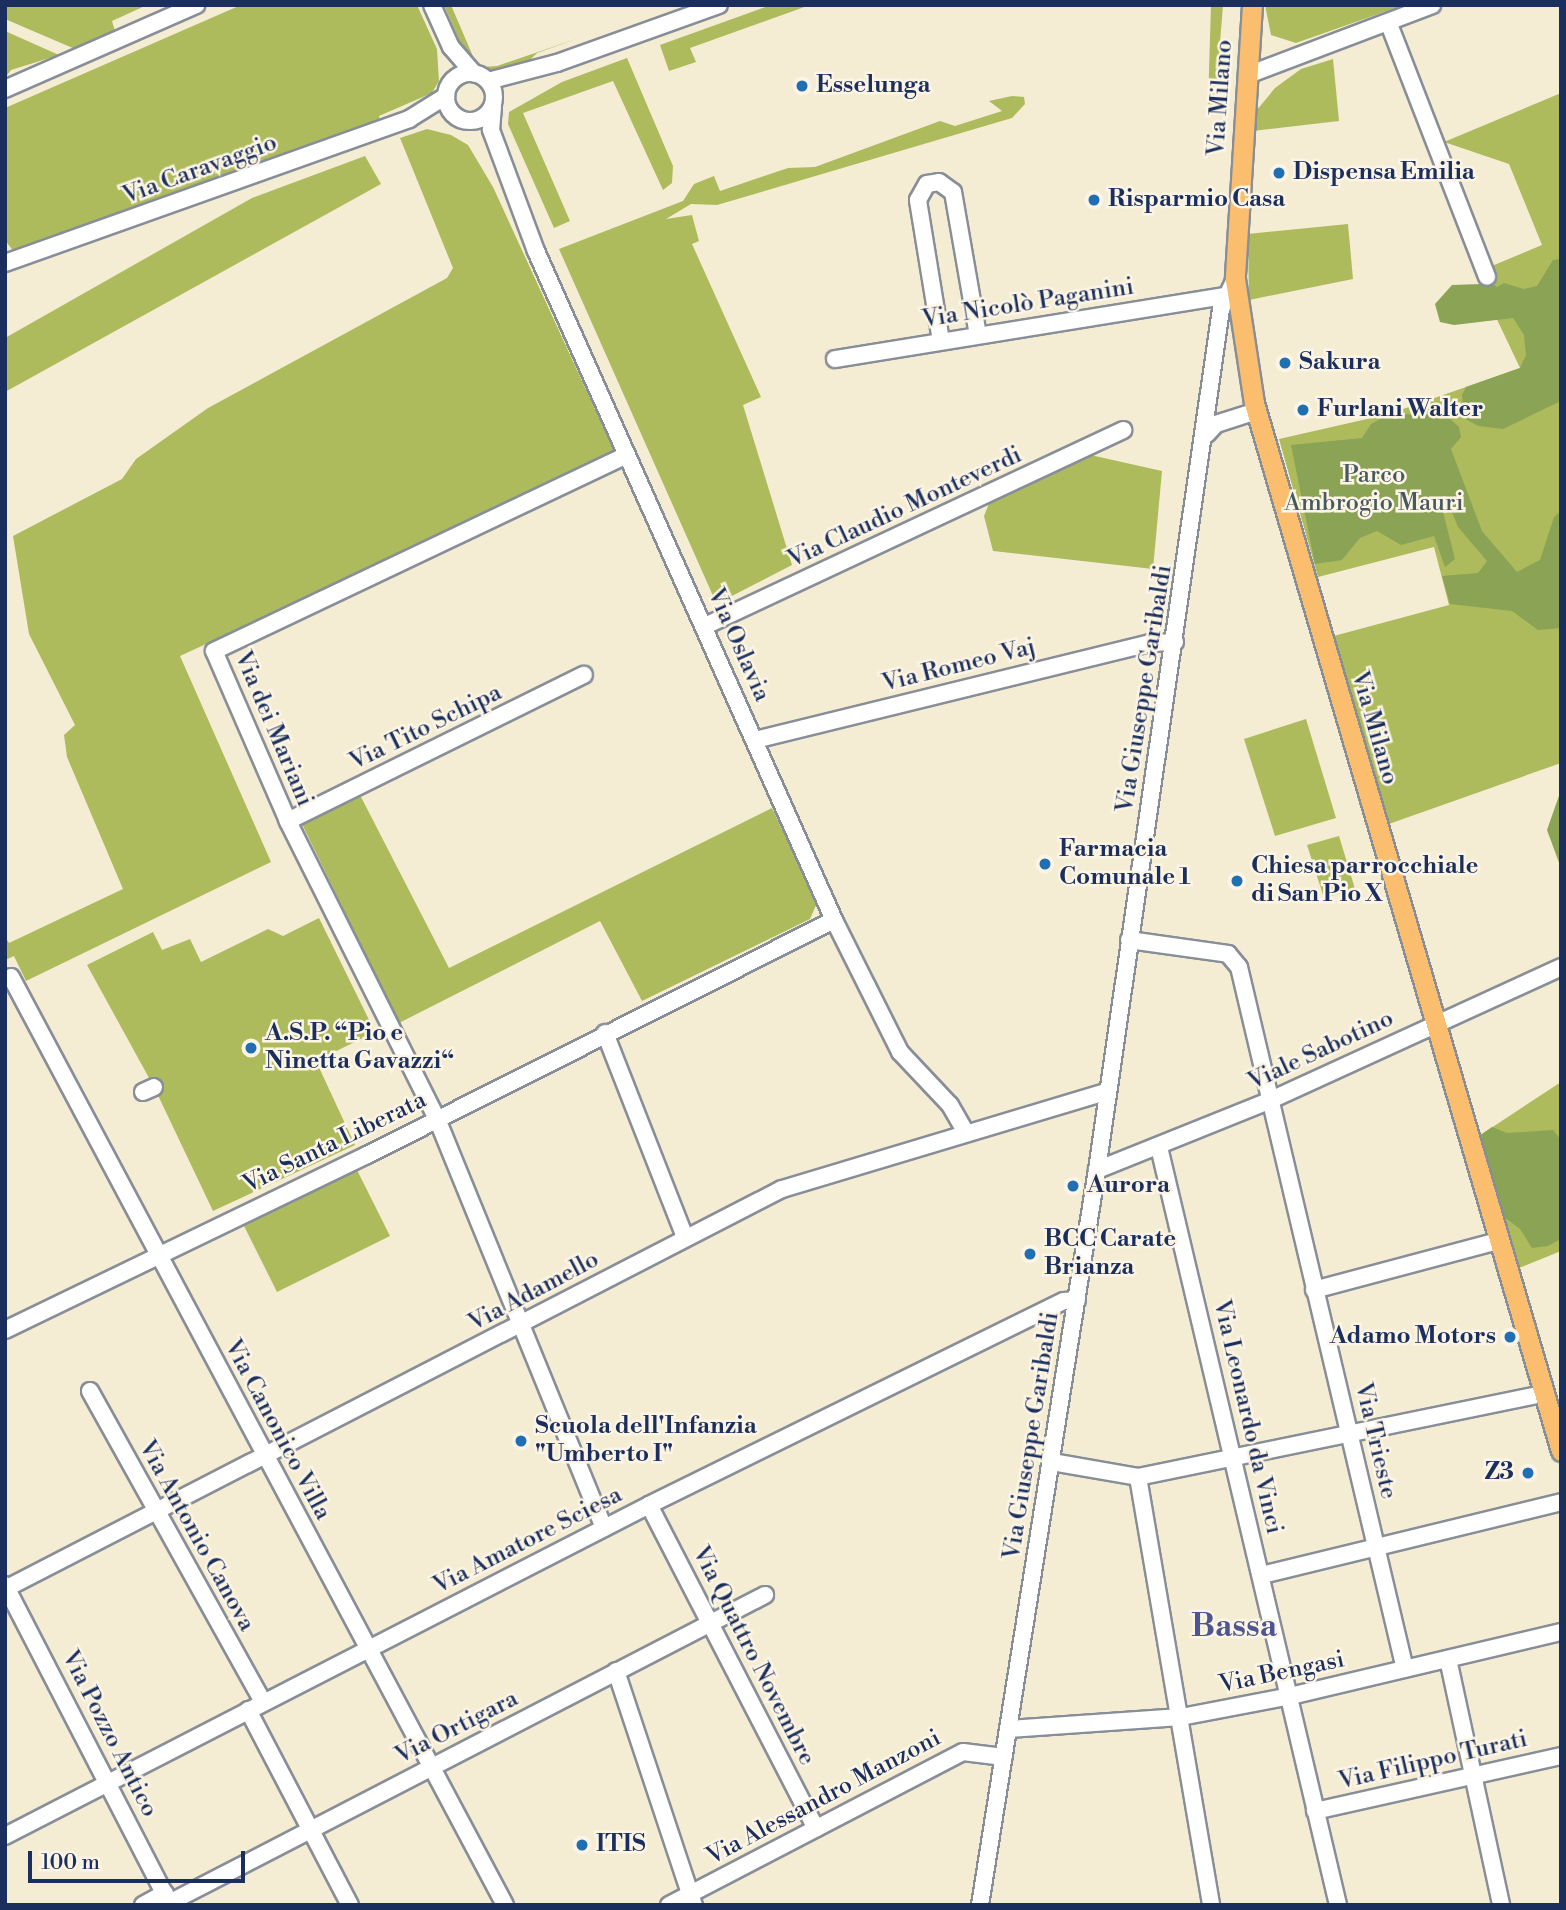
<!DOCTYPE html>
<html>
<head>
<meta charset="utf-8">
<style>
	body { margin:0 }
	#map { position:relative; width:1566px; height:1910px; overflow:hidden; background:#f4ecd3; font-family:"Libre Bodoni",serif }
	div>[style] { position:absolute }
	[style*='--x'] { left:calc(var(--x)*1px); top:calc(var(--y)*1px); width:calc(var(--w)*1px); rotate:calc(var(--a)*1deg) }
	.green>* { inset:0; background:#aebb5d }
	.forest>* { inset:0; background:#8aa354 }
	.roads { filter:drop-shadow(2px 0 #888e98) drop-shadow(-2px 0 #888e98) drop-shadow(0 2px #888e98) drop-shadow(0 -2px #888e98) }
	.minor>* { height:16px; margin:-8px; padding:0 8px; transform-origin:8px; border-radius:8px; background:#fff }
	.minor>.ring { margin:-8px; padding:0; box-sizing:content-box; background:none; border:16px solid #fff; border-radius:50% }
	.major>* { height:19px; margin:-9.5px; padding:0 9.5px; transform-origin:9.5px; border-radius:9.5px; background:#fabe6e }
	.dots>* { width:19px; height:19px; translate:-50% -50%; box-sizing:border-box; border:4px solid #fcf5e5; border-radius:50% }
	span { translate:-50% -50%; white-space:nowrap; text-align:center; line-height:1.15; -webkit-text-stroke:5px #fcf5e5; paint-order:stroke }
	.poi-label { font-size:24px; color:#1b2f5e; font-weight:700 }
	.left { translate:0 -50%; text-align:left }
	.right { translate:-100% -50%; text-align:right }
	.street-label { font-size:24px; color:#1b2f5e }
	.park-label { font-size:24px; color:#47595e }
	.district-label { font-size:32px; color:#4d568e; font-weight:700 }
	.frame { position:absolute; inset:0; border:7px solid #1b2f5e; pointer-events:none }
	.scale { position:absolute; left:28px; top:1851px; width:217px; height:32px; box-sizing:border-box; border:4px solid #1b2f5e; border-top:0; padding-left:9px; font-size:21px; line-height:24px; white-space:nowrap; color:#1b2f5e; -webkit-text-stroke:5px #fcf5e5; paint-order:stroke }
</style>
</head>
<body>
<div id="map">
	<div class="green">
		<div style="clip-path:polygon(5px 5px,147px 5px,112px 21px,115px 31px,75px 49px,5px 19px)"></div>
		<div style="clip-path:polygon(241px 5px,417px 5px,437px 49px,439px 81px,432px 93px,379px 116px,380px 121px,14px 252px,5px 240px,5px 108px)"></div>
		<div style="clip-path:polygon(444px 5px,451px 5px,475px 61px,483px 67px,497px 66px,579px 38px,537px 53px,523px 67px,481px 74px,469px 63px)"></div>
		<div style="clip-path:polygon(771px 5px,810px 5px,690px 48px,696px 62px,669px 71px,660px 45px)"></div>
		<div style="clip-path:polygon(1211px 5px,1223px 5px,1215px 105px,1208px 104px)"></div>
		<div style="clip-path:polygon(1265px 5px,1400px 5px,1401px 6px,1296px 43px,1271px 35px)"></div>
		<div style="clip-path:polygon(5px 31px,59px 55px,11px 70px,5px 78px)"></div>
		<div style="clip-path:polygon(627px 58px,673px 166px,672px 183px,663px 190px,613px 81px,523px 113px,570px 221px,554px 228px,508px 124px,509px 112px,562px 82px)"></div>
		<div style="clip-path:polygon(1333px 59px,1339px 121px,1253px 131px,1257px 110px,1275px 88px,1301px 69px)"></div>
		<div style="clip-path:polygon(1561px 93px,1561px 763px,1386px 825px,1330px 637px,1449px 605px,1434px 547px,1318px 577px,1279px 439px,1389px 414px,1520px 368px,1475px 273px,1542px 245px,1509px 164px,1444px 142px)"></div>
		<div style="clip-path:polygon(1012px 96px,1024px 97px,1025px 104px,1012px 118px,717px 205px,691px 204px,666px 219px,692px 215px,699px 241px,692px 244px,761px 397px,743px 405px,792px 565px,724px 600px,714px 598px,559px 249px,683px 201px,694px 184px,714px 176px,720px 191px,788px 168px,815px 167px,940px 121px,955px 126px,1002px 111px,989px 101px)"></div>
		<div style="clip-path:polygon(427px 129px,451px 135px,468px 145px,493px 187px,616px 455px,180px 656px,271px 862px,26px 981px,14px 956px,5px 960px,5px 937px,9px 943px,123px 889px,67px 757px,64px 735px,75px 725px,29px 634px,13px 536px,122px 479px,136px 459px,208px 408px,447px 278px,453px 268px,400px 138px)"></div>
		<div style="clip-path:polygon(365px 156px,381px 184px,5px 392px,5px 338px,252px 198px)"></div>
		<div style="clip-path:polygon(1348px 224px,1353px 279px,1249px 300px,1248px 234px)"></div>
		<div style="clip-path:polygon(1086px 454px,1162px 471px,1153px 569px,993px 551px,984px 516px,990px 501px)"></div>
		<div style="clip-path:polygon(1306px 719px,1336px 818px,1275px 836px,1244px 739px)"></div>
		<div style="clip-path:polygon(360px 795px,449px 968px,772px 808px,817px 903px,810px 919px,642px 1001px,600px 921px,399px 1023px,302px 824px)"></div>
		<div style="clip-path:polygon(1339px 836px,1355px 889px,1324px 898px,1307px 845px)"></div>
		<div style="clip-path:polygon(319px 918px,375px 1032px,316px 1061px,355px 1145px,213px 1211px,154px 1087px,87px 965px,153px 932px,162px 950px,190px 939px,201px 962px,268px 929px,283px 936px)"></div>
		<div style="clip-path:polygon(1561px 1082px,1561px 1251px,1519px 1268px,1479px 1136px)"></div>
		<div style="clip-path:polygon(357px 1170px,390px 1236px,277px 1292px,244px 1226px)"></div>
	</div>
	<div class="forest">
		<div style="clip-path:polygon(1560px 259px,1561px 401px,1503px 429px,1478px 426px,1464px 418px,1462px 395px,1466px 387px,1520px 368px,1526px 355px,1524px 335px,1513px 318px,1454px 325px,1440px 322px,1435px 304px,1452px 285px,1482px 284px,1475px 273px,1497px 287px,1504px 283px,1524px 289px,1537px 286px,1553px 260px)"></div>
		<div style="clip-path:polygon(1389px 414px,1446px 415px,1459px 427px,1461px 437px,1451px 449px,1482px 531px,1517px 572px,1540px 560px,1554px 517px,1561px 511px,1561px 628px,1538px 630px,1512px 611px,1450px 604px,1442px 576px,1478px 573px,1487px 561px,1458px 527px,1450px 507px,1440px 500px,1455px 559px,1445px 567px,1434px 536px,1401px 545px,1377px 531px,1360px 538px,1342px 560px,1315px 564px,1291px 445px,1362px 438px,1371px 424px)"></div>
		<div style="clip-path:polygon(1561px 790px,1561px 868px,1547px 830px)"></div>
		<div style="clip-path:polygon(1492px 1127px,1507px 1133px,1553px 1130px,1561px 1140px,1561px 1239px,1548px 1246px,1532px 1248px,1520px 1229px,1503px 1216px,1479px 1136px)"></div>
	</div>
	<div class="roads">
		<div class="minor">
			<div style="--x:432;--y:5;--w:46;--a:65.7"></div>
			<div style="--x:451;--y:47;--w:35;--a:49"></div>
			<div style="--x:1389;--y:24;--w:271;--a:68.8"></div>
			<div class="ring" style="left:446px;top:73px;width:32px;height:32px"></div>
			<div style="--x:1248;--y:75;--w:197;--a:-20.8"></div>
			<div style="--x:488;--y:81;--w:71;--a:-14.6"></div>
			<div style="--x:557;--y:63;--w:172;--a:-19.7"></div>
			<div style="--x:5;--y:89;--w:209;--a:-23.7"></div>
			<div style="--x:493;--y:107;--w:23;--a:95"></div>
			<div style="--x:491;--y:130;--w:129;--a:69.6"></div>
			<div style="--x:536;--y:251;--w:732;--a:65.99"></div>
			<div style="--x:834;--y:920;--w:148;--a:63.4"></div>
			<div style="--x:900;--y:1052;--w:73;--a:46.7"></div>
			<div style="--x:950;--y:1105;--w:32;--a:60"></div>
			<div style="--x:5;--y:263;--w:429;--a:-19.6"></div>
			<div style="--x:409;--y:119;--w:44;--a:-31.9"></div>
			<div style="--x:941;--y:341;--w:143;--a:-99.3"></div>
			<div style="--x:918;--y:200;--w:18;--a:-61"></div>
			<div style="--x:927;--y:184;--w:12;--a:-9"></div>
			<div style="--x:939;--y:182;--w:17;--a:36"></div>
			<div style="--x:953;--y:192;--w:145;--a:80.1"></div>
			<div style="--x:835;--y:359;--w:398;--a:-9.2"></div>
			<div style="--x:1207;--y:434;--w:13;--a:-48"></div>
			<div style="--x:1216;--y:424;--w:43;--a:-17.6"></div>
			<div style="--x:705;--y:626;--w:462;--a:-25.1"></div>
			<div style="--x:755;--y:740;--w:407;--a:-13.8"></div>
			<div style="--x:1150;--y:643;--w:25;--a:-2"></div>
			<div style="--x:288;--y:821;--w:330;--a:-26.3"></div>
			<div style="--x:1129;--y:940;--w:100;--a:8"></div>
			<div style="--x:1228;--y:954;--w:17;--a:50"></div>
			<div style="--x:1239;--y:967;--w:721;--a:76.7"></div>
			<div style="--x:11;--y:977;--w:1051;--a:61.97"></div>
			<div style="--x:605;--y:1033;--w:219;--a:68.6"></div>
			<div style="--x:143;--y:1092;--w:12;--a:-24"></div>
			<div style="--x:1159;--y:1147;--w:779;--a:76.71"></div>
			<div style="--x:1097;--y:1170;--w:188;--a:-21.9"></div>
			<div style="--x:1271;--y:1100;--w:319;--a:-24.6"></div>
			<div style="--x:1314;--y:1290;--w:190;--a:-14.9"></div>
			<div style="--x:5;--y:1330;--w:402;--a:-25.8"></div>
			<div style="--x:367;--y:1155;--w:523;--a:-26.71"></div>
			<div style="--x:90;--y:1391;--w:356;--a:60.9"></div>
			<div style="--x:1052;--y:1462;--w:87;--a:9.9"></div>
			<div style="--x:1138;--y:1477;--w:414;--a:-11.6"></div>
			<div style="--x:1138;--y:1477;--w:434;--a:80.3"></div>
			<div style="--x:649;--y:1505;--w:364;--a:62.7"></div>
			<div style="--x:604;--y:1528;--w:442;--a:-112.2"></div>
			<div style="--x:437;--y:1119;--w:333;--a:-116.6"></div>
			<div style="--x:288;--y:821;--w:185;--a:-113.5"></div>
			<div style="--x:214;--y:651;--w:456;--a:-25.4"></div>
			<div style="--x:1262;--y:1575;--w:308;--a:-13.7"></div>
			<div style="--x:5;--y:1585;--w:360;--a:62.7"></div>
			<div style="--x:5;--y:1589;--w:874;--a:-27.24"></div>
			<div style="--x:782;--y:1189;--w:338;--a:-16.7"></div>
			<div style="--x:1448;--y:1659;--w:252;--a:77.8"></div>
			<div style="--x:616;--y:1671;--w:247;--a:71.6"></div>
			<div style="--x:248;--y:1710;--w:220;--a:62.4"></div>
			<div style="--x:1009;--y:1729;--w:172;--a:-4"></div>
			<div style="--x:1181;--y:1717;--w:107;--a:-10.8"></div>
			<div style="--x:1286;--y:1697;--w:283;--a:-13.3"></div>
			<div style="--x:1315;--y:1811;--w:252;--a:-12.6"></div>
			<div style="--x:5;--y:1836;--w:724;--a:-27.2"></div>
			<div style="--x:649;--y:1505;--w:462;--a:-26.2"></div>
			<div style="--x:1064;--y:1301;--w:13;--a:-4"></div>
			<div style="--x:169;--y:1903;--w:671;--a:-27.33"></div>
			<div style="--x:143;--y:1905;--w:25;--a:-29"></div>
			<div style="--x:669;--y:1905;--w:331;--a:-27.5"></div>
			<div style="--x:963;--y:1752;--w:41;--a:7"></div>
			<div style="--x:980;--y:1905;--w:744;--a:-80.96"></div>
			<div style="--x:1097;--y:1170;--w:870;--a:-81.8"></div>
			<div style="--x:1221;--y:309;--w:33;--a:-65"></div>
		</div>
		<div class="major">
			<div style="--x:1252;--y:5;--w:275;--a:93.6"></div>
			<div style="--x:1235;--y:279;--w:125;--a:81.3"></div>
			<div style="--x:1254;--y:403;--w:1092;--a:73.67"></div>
		</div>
	</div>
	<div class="dots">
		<div style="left:802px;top:86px;background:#1f6fb2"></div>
		<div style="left:1279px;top:173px;background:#1f6fb2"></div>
		<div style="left:1094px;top:200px;background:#1f6fb2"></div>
		<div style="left:1285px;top:363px;background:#1f6fb2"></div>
		<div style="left:1303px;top:410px;background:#1f6fb2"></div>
		<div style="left:1045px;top:864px;background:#1f6fb2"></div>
		<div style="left:1237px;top:881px;background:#1f6fb2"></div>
		<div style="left:251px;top:1048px;background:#1f6fb2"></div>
		<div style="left:1073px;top:1186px;background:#1f6fb2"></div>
		<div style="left:1030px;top:1254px;background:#1f6fb2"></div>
		<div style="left:1510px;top:1337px;background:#1f6fb2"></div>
		<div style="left:521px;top:1441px;background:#1f6fb2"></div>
		<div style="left:1528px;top:1473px;background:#1f6fb2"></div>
		<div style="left:582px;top:1845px;background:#1f6fb2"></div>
	</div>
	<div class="poi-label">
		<span class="left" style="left:816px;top:86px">Esselunga</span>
		<span class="left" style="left:1293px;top:173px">Dispensa Emilia</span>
		<span class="left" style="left:1108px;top:200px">Risparmio Casa</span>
		<span class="left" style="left:1299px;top:363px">Sakura</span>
		<span class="left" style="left:1317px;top:410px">Furlani Walter</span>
		<span class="left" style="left:1059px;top:864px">Farmacia<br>Comunale 1</span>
		<span class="left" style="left:1251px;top:881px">Chiesa parrocchiale<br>di San Pio X</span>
		<span class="left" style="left:265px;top:1048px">A.S.P. “Pio e<br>Ninetta Gavazzi“</span>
		<span class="left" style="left:1087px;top:1186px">Aurora</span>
		<span class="left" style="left:1044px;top:1254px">BCC Carate<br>Brianza</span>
		<span class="right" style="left:1496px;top:1337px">Adamo Motors</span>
		<span class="left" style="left:535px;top:1441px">Scuola dell'Infanzia<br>"Umberto I"</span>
		<span class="right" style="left:1514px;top:1473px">Z3</span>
		<span class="left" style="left:596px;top:1845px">ITIS</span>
	</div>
	<div class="street-label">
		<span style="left:1221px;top:98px;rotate:-86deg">Via Milano</span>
		<span style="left:200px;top:170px;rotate:-20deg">Via Caravaggio</span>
		<span style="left:1028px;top:304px;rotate:-9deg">Via Nicolò Paganini</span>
		<span style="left:905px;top:508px;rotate:-25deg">Via Claudio Monteverdi</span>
		<span style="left:738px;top:645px;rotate:66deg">Via Oslavia</span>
		<span style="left:959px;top:666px;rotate:-14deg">Via Romeo Vaj</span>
		<span style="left:1145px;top:689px;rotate:-81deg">Via Giuseppe Garibaldi</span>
		<span style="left:426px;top:728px;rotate:-26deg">Via Tito Schipa</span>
		<span style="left:1374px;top:728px;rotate:74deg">Via Milano</span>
		<span style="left:273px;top:729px;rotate:67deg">Via dei Mariani</span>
		<span style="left:1321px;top:1051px;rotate:-25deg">Viale Sabotino</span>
		<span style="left:335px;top:1143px;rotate:-26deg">Via Santa Liberata</span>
		<span style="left:534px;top:1292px;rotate:-28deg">Via Adamello</span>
		<span style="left:1247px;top:1417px;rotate:77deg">Via Leonardo da Vinci</span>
		<span style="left:277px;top:1430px;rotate:62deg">Via Canonico Villa</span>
		<span style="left:1032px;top:1436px;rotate:-81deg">Via Giuseppe Garibaldi</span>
		<span style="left:1375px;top:1441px;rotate:77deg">Via Trieste</span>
		<span style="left:196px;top:1536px;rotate:61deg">Via Antonio Canova</span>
		<span style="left:528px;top:1541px;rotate:-27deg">Via Amatore Sciesa</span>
		<span style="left:753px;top:1656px;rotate:63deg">Via Quattro Novembre</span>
		<span style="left:1282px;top:1673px;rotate:-12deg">Via Bengasi</span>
		<span style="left:457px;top:1728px;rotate:-27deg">Via Ortigara</span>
		<span style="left:109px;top:1734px;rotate:63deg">Via Pozzo Antico</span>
		<span style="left:1433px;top:1761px;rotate:-13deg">Via Filippo Turati</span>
		<span style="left:824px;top:1798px;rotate:-28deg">Via Alessandro Manzoni</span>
	</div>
	<div class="park-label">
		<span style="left:1374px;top:490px">Parco<br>Ambrogio Mauri</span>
	</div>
	<div class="district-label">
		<span style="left:1234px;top:1626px">Bassa</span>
	</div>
	<div class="frame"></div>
	<div class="scale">100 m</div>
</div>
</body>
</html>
